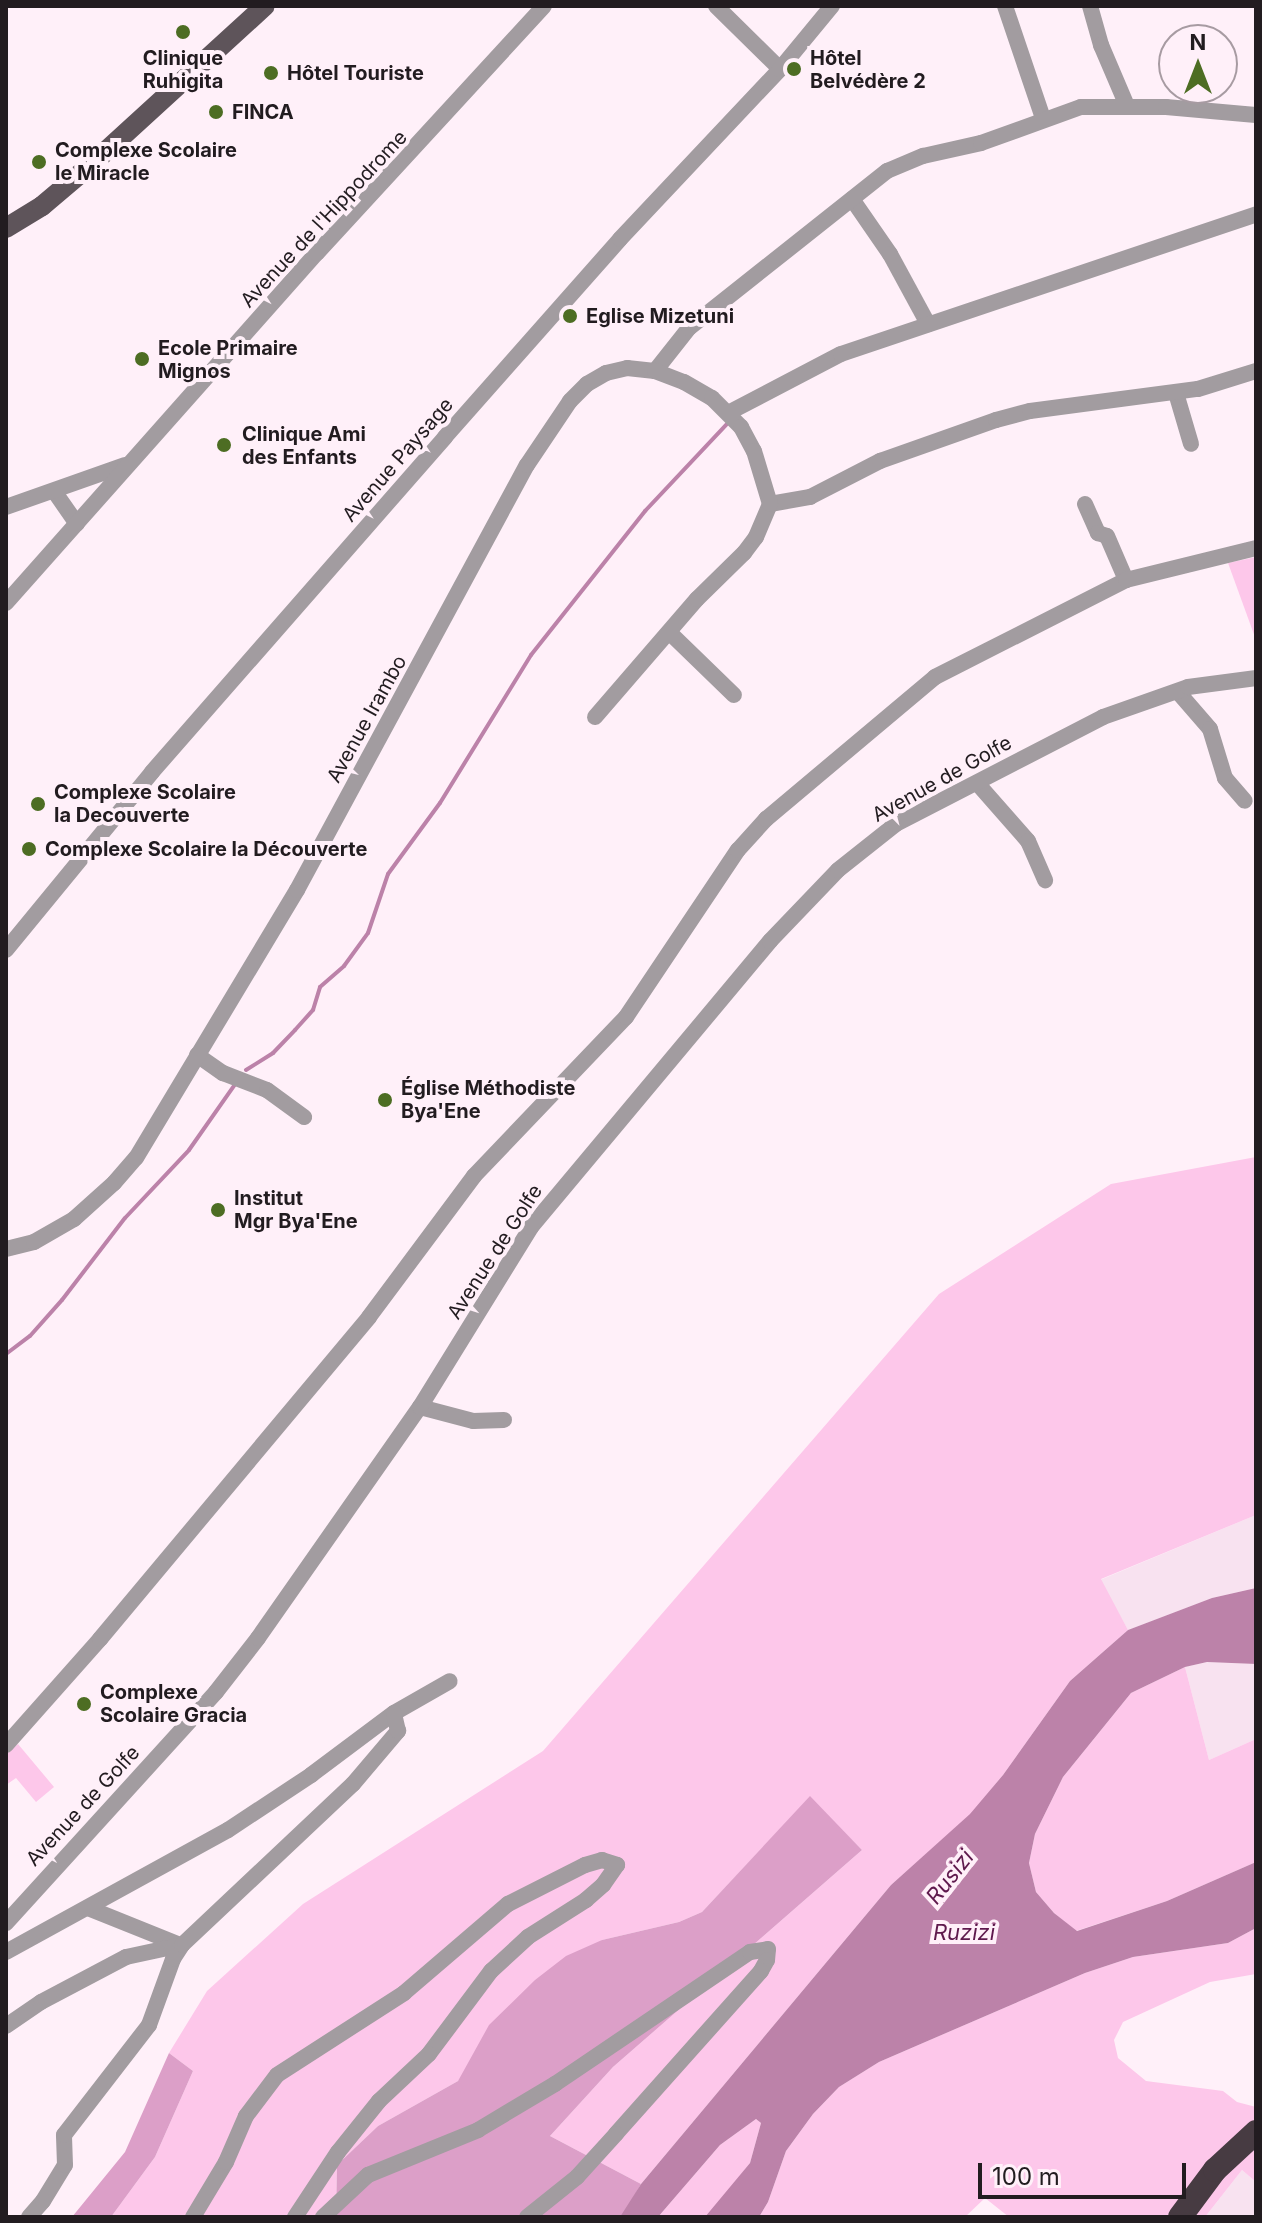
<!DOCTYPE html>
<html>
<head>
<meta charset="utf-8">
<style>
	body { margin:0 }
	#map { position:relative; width:1262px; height:2223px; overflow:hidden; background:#fff0f9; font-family:Inter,sans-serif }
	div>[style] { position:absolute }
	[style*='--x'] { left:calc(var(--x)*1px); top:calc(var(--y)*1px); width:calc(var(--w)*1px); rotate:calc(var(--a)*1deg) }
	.built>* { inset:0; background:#f8e2f0 }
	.green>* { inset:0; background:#fdc7ea }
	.forest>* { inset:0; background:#dc9fc8 }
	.water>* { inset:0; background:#bc82a9 }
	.stream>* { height:4px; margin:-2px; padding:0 2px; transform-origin:2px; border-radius:2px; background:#bc82a9 }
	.minor>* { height:16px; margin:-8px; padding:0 8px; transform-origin:8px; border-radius:8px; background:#a29ca0 }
	.major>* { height:20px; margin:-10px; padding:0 10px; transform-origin:10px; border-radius:10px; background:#5e545a }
	.highway>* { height:24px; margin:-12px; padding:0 12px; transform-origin:12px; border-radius:12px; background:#473b42 }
	.dots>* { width:22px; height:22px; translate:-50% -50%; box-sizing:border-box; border:4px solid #fff0f9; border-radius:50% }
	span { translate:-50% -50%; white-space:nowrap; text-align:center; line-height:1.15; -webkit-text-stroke:8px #fff0f9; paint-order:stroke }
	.poi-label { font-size:20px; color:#221c20; font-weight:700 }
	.left { translate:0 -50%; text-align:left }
	.street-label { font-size:20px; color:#221c20 }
	.water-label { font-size:22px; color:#5f194d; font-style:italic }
	.frame { position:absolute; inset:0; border:8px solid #221c20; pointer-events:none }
	.north { position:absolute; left:1158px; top:24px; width:80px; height:80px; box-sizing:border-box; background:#fff0f9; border:2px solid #a79ba2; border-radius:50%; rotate:0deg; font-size:22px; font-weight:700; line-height:32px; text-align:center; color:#221c20 }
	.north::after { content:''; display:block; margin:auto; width:28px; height:36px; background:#4d6d23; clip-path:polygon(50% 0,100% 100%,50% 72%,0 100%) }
	.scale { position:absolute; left:978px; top:2163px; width:208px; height:36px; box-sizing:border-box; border:4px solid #221c20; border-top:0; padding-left:10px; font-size:24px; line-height:28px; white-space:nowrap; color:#221c20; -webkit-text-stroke:6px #fff0f9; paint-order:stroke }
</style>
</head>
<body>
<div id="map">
	<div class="built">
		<div style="clip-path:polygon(1256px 1515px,1256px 1588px,1212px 1598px,1128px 1630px,1100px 1580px)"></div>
		<div style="clip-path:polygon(1207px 1662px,1256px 1664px,1256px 1739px,1209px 1760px,1185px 1667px)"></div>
		<div style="clip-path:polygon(1242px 2170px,1256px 2182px,1256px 2217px,1205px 2217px)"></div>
	</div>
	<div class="green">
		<div style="clip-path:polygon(1256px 557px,1256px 640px,1228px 563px)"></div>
		<div style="clip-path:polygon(1256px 1157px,1256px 1515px,1101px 1579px,1128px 1630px,1070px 1681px,1003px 1775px,971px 1814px,891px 1885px,641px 2184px,550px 2136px,613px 2067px,862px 1850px,810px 1797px,702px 1912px,679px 1922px,602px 1940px,458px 2081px,378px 2126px,337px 2165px,336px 2217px,111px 2217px,155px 2157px,193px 2071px,169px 2053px,207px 1991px,303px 1904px,543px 1751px,939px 1294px,1111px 1184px)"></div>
		<div style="clip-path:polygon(1185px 1667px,1209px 1760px,1256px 1739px,1256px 1862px,1167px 1901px,1076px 1931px,1054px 1913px,1036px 1892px,1029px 1863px,1035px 1834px,1063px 1777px,1131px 1693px)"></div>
		<div style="clip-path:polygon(18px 1744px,54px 1787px,36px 1802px,16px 1778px,6px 1785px,6px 1754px)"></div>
		<div style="clip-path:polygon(1256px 1928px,1256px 1974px,1210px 1982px,1123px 2022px,1114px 2040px,1118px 2058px,1146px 2081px,1223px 2091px,1237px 2102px,1256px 2107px,1256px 2182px,1242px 2170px,1205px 2217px,1009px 2217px,985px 2198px,965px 2217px,759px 2217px,768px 2202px,786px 2151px,813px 2114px,839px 2087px,879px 2062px,1085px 1973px,1133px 1957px,1228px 1943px)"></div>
		<div style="clip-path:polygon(756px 2119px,761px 2123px,750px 2163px,709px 2215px,658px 2217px,720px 2145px)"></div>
	</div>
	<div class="forest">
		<div style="clip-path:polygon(810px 1796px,862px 1850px,613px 2067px,550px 2136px,641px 2184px,625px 2212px,620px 2217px,336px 2217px,337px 2165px,378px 2126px,458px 2081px,489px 2025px,535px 1980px,566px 1956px,602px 1940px,679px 1922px,702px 1912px)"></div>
		<div style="clip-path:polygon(169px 2053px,193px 2071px,155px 2157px,111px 2217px,72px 2217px,125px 2152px)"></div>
	</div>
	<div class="water">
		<div style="clip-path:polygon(1256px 1588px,1256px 1664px,1207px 1662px,1185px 1667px,1131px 1693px,1063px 1777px,1035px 1834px,1029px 1863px,1036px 1892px,1054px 1913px,1077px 1931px,1167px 1901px,1256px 1862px,1256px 1928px,1228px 1943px,1133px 1957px,1085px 1973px,879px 2062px,839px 2087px,813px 2114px,786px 2151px,768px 2202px,759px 2217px,705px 2217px,750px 2163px,761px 2123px,756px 2119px,720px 2145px,658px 2217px,620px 2217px,641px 2184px,891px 1885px,970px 1814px,1003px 1775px,1070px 1681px,1128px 1630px,1212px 1598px)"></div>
	</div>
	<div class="stream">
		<div style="--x:246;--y:1070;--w:32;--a:-32"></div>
		<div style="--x:273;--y:1053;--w:32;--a:-46"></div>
		<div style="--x:295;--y:1030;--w:27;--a:-48"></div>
		<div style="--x:313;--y:1010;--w:24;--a:-73"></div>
		<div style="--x:320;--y:987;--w:32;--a:-41"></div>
		<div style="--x:344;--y:966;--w:41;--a:-54"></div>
		<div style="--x:368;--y:933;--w:62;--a:-71.3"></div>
		<div style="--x:388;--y:874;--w:88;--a:-53.8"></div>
		<div style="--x:440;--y:803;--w:174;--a:-58.4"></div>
		<div style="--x:531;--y:655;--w:184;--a:-51.6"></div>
		<div style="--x:645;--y:511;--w:121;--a:-46.7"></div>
		<div style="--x:6;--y:1354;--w:30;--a:-37"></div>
		<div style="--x:30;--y:1336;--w:48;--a:-48.4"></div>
		<div style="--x:62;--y:1300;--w:103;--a:-52.5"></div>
		<div style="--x:125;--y:1218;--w:93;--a:-46.7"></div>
		<div style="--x:189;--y:1150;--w:82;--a:-55"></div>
	</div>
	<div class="minor">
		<div style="--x:716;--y:6;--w:90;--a:44.5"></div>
		<div style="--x:1005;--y:6;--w:118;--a:71.3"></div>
		<div style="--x:1090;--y:6;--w:41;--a:74.2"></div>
		<div style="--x:1101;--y:45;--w:66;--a:66.9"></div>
		<div style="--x:852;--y:199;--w:67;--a:55.4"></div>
		<div style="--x:890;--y:254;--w:80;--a:61.5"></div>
		<div style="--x:655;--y:371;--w:55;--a:-51.7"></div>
		<div style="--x:689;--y:328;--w:253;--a:-38.4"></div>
		<div style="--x:887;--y:171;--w:39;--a:-23"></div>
		<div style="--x:923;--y:156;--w:59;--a:-12.6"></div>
		<div style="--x:981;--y:143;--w:106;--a:-19.8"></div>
		<div style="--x:1081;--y:107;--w:85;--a:0"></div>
		<div style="--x:1166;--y:107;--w:90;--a:5.1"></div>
		<div style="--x:1176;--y:393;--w:53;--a:73.6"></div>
		<div style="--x:728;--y:413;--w:127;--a:-27.6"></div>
		<div style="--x:841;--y:354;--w:438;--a:-18.6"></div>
		<div style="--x:54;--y:491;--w:40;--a:55.1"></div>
		<div style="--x:770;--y:504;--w:41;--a:-9.9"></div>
		<div style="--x:810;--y:497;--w:79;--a:-27.2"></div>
		<div style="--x:880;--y:461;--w:123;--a:-19.5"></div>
		<div style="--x:996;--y:420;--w:35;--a:-15"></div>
		<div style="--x:1030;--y:411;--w:169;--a:-7.5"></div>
		<div style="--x:1198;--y:389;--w:61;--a:-17.2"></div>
		<div style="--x:1085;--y:504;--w:32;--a:66"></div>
		<div style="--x:1098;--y:533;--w:9;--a:18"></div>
		<div style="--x:1107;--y:536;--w:48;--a:66.6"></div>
		<div style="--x:6;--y:507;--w:126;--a:-19.4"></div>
		<div style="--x:6;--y:603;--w:468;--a:-48.4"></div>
		<div style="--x:317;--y:253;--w:335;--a:-47.4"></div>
		<div style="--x:670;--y:633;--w:89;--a:44.1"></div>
		<div style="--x:1178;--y:692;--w:49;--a:49.1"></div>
		<div style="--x:1210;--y:729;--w:51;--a:73"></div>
		<div style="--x:1225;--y:778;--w:30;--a:49"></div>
		<div style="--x:595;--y:717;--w:156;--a:-49.2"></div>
		<div style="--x:697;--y:599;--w:66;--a:-44.4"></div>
		<div style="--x:744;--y:553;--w:20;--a:-53"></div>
		<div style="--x:756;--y:537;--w:36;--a:-67"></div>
		<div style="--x:977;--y:783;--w:77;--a:48.7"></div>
		<div style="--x:1028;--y:841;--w:43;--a:66.4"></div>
		<div style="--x:6;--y:950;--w:230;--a:-50.6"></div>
		<div style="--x:152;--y:772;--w:445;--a:-48.8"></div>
		<div style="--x:445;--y:437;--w:264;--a:-48.5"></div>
		<div style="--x:620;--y:239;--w:233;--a:-46.7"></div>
		<div style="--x:780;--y:69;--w:82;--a:-50.5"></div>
		<div style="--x:197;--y:1055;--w:32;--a:35"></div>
		<div style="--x:223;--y:1073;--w:47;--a:21.1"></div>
		<div style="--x:267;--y:1090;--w:46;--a:36.1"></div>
		<div style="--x:6;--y:1249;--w:29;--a:-14"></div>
		<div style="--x:34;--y:1242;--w:46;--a:-29.9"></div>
		<div style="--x:74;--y:1219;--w:54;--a:-42"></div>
		<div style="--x:114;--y:1183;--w:33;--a:-49"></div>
		<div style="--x:136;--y:1158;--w:313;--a:-59"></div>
		<div style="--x:297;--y:890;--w:483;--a:-61.6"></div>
		<div style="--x:527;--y:465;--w:77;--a:-56.1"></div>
		<div style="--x:570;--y:401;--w:24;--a:-45"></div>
		<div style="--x:587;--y:384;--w:22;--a:-30"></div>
		<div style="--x:606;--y:373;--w:22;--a:-13"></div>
		<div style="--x:627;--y:368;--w:28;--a:6"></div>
		<div style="--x:655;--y:371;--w:31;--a:21"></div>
		<div style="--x:684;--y:382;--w:32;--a:30"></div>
		<div style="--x:712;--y:398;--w:41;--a:45"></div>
		<div style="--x:741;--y:427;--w:27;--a:62"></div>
		<div style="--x:754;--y:451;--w:55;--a:73.2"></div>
		<div style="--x:420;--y:1407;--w:55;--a:14.8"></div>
		<div style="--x:473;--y:1421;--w:31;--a:-2"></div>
		<div style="--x:6;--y:1745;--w:142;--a:-48.4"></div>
		<div style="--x:100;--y:1639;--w:420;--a:-50.1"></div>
		<div style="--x:369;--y:1317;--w:176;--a:-53.3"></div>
		<div style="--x:474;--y:1176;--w:220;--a:-46.3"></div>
		<div style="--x:626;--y:1017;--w:201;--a:-56.2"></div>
		<div style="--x:738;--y:850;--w:42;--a:-47.9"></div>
		<div style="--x:766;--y:819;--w:221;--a:-40"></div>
		<div style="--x:935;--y:677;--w:214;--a:-26.9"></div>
		<div style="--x:1126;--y:580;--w:134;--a:-13.8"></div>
		<div style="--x:88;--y:1908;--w:99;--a:21.9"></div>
		<div style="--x:6;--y:1923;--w:312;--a:-47.7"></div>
		<div style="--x:216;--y:1692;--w:68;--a:-52.1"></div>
		<div style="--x:258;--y:1638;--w:282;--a:-55"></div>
		<div style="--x:420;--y:1407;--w:211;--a:-58.3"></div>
		<div style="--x:531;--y:1227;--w:373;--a:-50.1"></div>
		<div style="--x:770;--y:941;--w:98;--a:-46.2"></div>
		<div style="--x:838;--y:870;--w:74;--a:-38.4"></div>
		<div style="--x:896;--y:824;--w:233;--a:-27.3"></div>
		<div style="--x:1103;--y:717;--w:90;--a:-19.4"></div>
		<div style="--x:1188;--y:687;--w:69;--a:-7.5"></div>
		<div style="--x:6;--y:1952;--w:253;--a:-28.8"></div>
		<div style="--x:228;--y:1830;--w:100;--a:-33.5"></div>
		<div style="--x:311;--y:1775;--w:104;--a:-36.8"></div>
		<div style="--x:394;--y:1713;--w:64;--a:-29.7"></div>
		<div style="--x:6;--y:2026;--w:42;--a:-34.4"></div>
		<div style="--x:41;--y:2002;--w:96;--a:-27.9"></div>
		<div style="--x:126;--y:1957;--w:57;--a:-12.1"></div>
		<div style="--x:29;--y:2217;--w:21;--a:-49"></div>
		<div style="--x:43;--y:2201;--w:42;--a:-58.6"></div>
		<div style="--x:65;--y:2165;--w:30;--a:-92"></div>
		<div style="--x:64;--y:2135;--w:139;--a:-52.3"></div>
		<div style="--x:149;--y:2025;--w:70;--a:-70"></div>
		<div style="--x:173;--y:1959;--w:17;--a:-57"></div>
		<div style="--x:182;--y:1945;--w:235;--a:-43.3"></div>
		<div style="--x:353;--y:1784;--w:70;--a:-49.7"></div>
		<div style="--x:398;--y:1731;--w:18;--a:-103"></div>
		<div style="--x:193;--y:2217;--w:64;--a:-59"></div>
		<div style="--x:226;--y:2162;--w:50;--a:-66.5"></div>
		<div style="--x:246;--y:2116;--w:51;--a:-52.9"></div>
		<div style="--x:277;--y:2075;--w:151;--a:-32.8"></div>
		<div style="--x:404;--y:1993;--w:137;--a:-40.6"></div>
		<div style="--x:508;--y:1904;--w:86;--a:-26.9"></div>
		<div style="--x:585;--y:1865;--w:18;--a:-16"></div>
		<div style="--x:602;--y:1860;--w:16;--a:18"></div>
		<div style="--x:617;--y:1865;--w:24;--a:125"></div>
		<div style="--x:603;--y:1885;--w:23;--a:139"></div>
		<div style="--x:586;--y:1900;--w:69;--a:147.5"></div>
		<div style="--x:528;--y:1937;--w:50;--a:137.4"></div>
		<div style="--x:491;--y:1971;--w:104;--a:126.8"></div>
		<div style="--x:429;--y:2054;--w:69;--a:136.8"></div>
		<div style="--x:379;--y:2101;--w:65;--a:128.8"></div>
		<div style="--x:338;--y:2152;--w:78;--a:123.5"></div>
		<div style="--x:323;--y:2217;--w:62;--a:-43"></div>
		<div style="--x:368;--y:2175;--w:119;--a:-22.2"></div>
		<div style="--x:478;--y:2130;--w:90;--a:-30.9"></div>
		<div style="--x:555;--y:2084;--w:235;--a:-34.1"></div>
		<div style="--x:750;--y:1952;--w:18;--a:-9"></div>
		<div style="--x:768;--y:1949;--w:11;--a:95"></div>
		<div style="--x:767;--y:1960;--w:13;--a:119"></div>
		<div style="--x:761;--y:1971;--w:218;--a:131.7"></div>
		<div style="--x:616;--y:2134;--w:58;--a:132.2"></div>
		<div style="--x:577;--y:2177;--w:64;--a:141.3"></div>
	</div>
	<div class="major">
		<div style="--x:6;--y:228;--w:42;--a:-31.4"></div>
		<div style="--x:42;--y:206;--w:68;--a:-40.2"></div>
		<div style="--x:94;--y:162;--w:231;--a:-42.4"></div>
	</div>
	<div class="highway">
		<div style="--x:1180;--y:2217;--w:59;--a:-53.3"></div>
		<div style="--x:1215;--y:2170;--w:56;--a:-42.8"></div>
	</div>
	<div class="dots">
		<div style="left:183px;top:32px;background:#4d6d23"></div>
		<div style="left:794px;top:69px;background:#4d6d23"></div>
		<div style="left:271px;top:73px;background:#4d6d23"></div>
		<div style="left:216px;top:112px;background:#4d6d23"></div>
		<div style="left:39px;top:162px;background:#4d6d23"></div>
		<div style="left:570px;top:316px;background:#4d6d23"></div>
		<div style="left:142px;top:359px;background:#4d6d23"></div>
		<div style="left:224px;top:445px;background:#4d6d23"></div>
		<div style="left:38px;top:804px;background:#4d6d23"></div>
		<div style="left:29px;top:849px;background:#4d6d23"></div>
		<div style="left:385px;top:1100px;background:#4d6d23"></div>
		<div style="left:218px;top:1210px;background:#4d6d23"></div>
		<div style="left:84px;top:1704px;background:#4d6d23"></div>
	</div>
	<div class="poi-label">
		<span style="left:183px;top:70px">Clinique<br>Ruhigita</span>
		<span class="left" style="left:810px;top:70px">Hôtel<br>Belvédère 2</span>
		<span class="left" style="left:287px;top:73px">Hôtel Touriste</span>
		<span class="left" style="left:232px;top:112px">FINCA</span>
		<span class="left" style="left:55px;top:162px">Complexe Scolaire<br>le Miracle</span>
		<span class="left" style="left:586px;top:316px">Eglise Mizetuni</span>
		<span class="left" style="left:158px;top:360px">Ecole Primaire<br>Mignos</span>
		<span class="left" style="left:242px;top:446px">Clinique Ami<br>des Enfants</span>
		<span class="left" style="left:54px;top:804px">Complexe Scolaire<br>la Decouverte</span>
		<span class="left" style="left:45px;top:849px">Complexe Scolaire la Découverte</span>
		<span class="left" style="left:401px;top:1100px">Église Méthodiste<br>Bya'Ene</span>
		<span class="left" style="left:234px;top:1210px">Institut<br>Mgr Bya'Ene</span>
		<span class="left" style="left:100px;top:1704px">Complexe<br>Scolaire Gracia</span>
	</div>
	<div class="street-label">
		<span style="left:324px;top:219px;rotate:-47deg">Avenue de l'Hippodrome</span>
		<span style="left:398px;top:460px;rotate:-49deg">Avenue Paysage</span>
		<span style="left:367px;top:719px;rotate:-61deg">Avenue Irambo</span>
		<span style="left:942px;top:779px;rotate:-29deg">Avenue de Golfe</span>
		<span style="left:495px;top:1252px;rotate:-57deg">Avenue de Golfe</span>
		<span style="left:83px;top:1806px;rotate:-47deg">Avenue de Golfe</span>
	</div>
	<div class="water-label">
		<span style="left:950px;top:1877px;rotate:-52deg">Rusizi</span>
		<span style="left:964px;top:1933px">Ruzizi</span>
	</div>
	<div class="frame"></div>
	<div class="north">N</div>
	<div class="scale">100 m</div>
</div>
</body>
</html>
